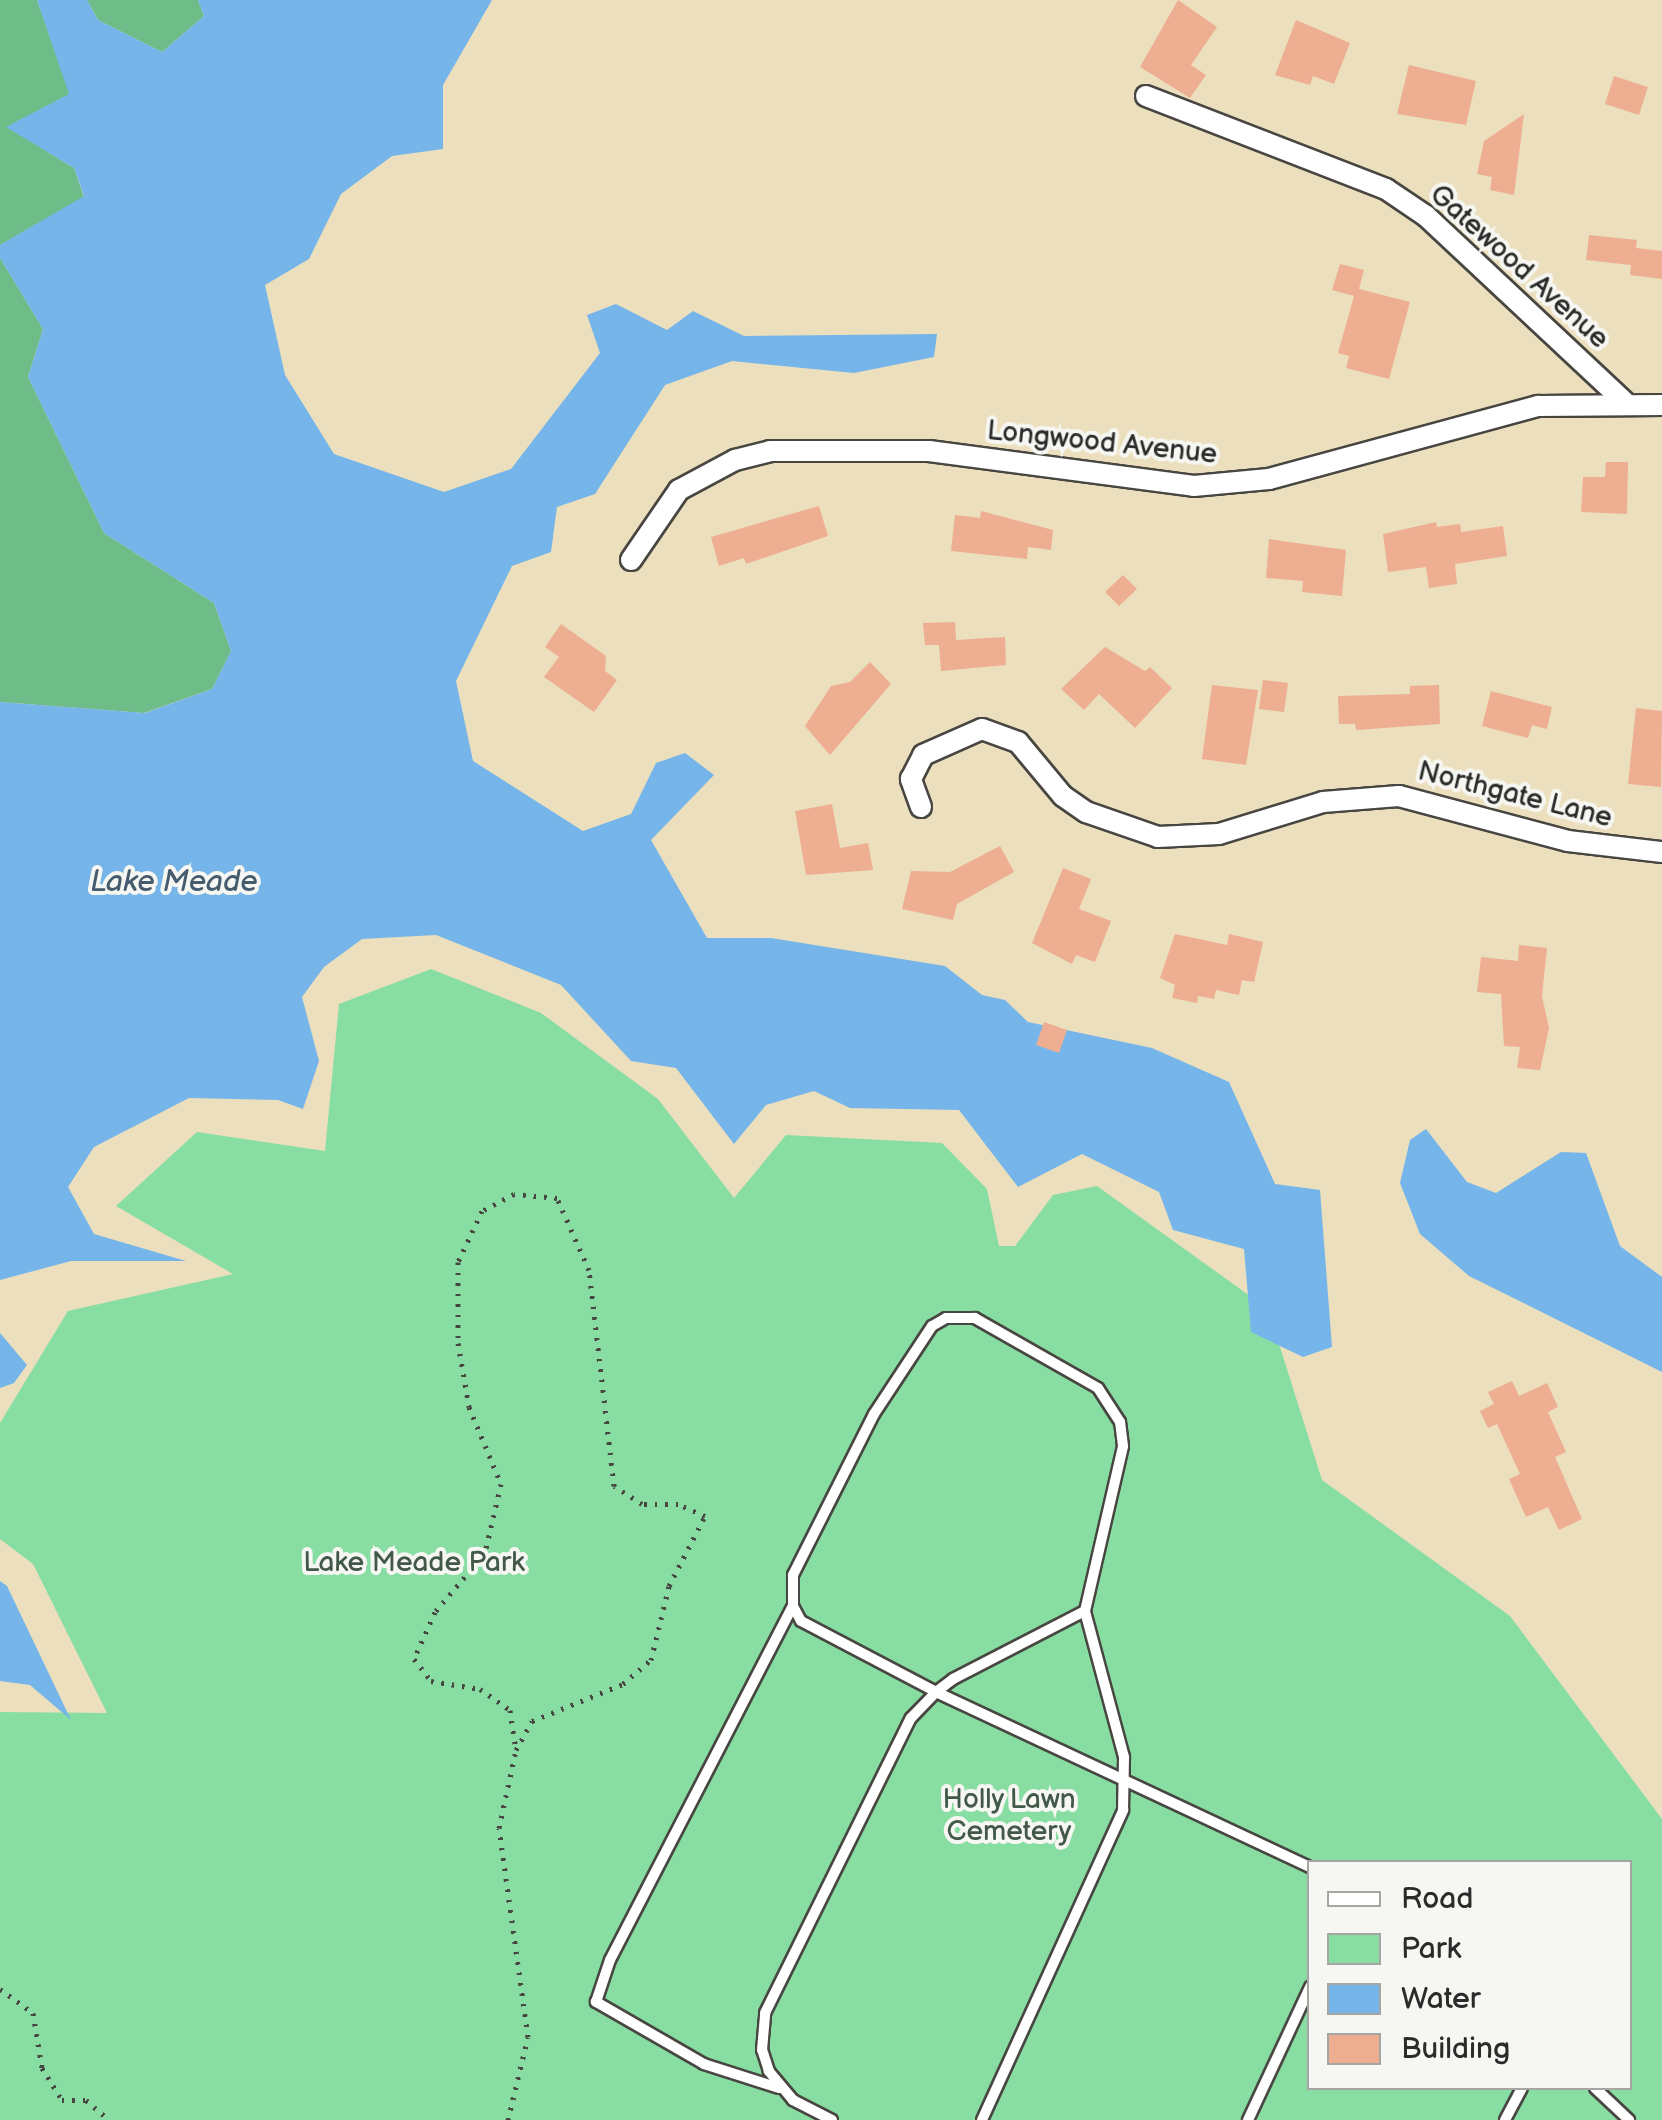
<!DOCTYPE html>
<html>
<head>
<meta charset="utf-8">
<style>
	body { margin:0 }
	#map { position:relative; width:1662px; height:2120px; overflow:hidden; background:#ecdfbd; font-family:"Balsamiq Sans",sans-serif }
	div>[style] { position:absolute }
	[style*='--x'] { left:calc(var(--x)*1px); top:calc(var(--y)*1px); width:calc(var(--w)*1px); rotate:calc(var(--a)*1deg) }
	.green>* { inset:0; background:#88dea2 }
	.forest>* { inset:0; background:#6ebd88 }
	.water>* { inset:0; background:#75b5e9 }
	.building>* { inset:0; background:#edae91 }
	.path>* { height:5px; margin-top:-2.5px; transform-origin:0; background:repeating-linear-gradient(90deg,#484641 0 2.5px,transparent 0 10.5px) }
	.roads { filter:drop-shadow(2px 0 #484641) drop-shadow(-2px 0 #484641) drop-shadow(0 2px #484641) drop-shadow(0 -2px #484641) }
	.lane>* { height:10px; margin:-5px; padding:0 5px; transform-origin:5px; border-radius:5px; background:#fff }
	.street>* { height:20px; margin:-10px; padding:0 10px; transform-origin:10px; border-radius:10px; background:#fff }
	span { translate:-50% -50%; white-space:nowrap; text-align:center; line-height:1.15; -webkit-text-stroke:8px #f6f6f2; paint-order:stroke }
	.street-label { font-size:28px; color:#2b2b2b }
	.park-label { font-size:28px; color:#425849 }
	.water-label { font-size:30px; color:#455b6e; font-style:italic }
	.legend { position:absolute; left:1307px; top:1860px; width:325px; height:230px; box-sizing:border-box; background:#f6f6f2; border:2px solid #a5a5a2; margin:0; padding:12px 18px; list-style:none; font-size:30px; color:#2b2b2b }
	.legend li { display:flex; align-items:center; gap:20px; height:50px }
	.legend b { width:50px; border:2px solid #a5a5a2 }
</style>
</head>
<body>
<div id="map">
	<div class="green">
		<div style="clip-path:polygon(evenodd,431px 969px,541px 1013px,658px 1099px,734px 1198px,786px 1135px,942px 1143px,987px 1189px,999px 1246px,1015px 1246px,1053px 1195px,1097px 1186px,1268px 1309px,1322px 1480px,1510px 1616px,1662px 1819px,1662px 2120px,0 2120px,0 1712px,107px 1713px,33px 1564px,0 1539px,0 1423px,68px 1311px,233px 1274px,116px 1206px,197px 1132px,325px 1151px,339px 1004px,431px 969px,1310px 1862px,1630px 1862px,1630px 2088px,1310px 2088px,1310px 1862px)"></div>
	</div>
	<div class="forest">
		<div style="clip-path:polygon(0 0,37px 0,70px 94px,7px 127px,74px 168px,84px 197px,0 245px)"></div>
		<div style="clip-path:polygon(87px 0,198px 0,204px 16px,162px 52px,98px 20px)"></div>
		<div style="clip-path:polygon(0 258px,43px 329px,28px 377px,104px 533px,214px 603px,231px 651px,212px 689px,144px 713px,0 702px)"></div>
	</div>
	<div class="water">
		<div style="clip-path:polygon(37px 0,87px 0,98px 20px,162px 52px,204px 16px,198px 0,492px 0,443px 85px,443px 149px,392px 156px,341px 194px,309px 259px,265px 285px,285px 375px,334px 454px,444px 492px,511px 469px,600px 353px,587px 315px,616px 304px,667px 330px,693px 311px,744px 336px,937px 334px,934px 357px,854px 373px,732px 361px,665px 385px,595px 494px,557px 507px,551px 552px,512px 566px,456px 681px,473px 761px,583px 831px,631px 814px,656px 763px,685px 753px,714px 775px,651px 840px,707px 938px,771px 938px,945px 966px,982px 995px,1005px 1000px,1028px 1022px,1152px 1048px,1229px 1082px,1275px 1184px,1320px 1190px,1332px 1347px,1303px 1357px,1251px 1332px,1244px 1249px,1173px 1230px,1159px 1192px,1082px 1154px,1018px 1187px,959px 1110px,850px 1108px,814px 1091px,766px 1105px,734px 1144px,676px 1068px,631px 1061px,561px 985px,436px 935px,362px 939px,324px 967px,302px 997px,319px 1061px,303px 1109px,278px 1100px,189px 1098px,94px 1147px,68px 1187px,94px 1234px,186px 1261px,71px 1261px,0 1280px,0 702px,145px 713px,212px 689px,231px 651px,214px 603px,104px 533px,28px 377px,43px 329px,0 258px,0 245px,84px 196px,74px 168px,6px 127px,69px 94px)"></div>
		<div style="clip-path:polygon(1426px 1129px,1467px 1182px,1496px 1193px,1561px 1152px,1586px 1153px,1620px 1246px,1662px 1277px,1662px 1372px,1469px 1276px,1420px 1234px,1400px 1183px,1410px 1140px)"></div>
		<div style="clip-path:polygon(0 1333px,27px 1365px,14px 1383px,0 1388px)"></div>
		<div style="clip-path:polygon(0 1581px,7px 1586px,71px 1720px,30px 1685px,0 1681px)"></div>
	</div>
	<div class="building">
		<div style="clip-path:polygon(1178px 0,1217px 27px,1191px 65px,1206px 75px,1190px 98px,1140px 67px)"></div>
		<div style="clip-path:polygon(1296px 20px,1350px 43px,1334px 84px,1313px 76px,1310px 85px,1275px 75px)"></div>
		<div style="clip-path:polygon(1409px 65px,1476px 81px,1466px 125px,1397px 114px)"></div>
		<div style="clip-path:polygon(1614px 76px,1648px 87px,1639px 115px,1605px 104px)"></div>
		<div style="clip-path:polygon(1524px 114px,1514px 195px,1490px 190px,1492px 177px,1477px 174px,1484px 141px)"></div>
		<div style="clip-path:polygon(1589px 235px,1637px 240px,1636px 248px,1662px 251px,1662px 279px,1630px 275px,1631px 265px,1586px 260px)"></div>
		<div style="clip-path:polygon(1340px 264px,1364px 270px,1359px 289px,1410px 302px,1389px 379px,1346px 368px,1349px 356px,1338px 353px,1354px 296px,1332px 290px)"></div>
		<div style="clip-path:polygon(1606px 462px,1628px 462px,1627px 514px,1581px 512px,1583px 477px,1605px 477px)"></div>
		<div style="clip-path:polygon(819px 506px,828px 536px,746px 564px,744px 558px,719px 566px,711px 537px)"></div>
		<div style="clip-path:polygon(981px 511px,1053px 530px,1051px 550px,1028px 547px,1027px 559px,951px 551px,955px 515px,980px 518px)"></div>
		<div style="clip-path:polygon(1436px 522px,1437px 527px,1460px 524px,1461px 532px,1503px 526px,1507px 556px,1455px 564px,1457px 584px,1429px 588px,1426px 567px,1388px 572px,1383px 534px)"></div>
		<div style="clip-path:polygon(1269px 539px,1346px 550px,1342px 596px,1302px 592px,1303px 581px,1266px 578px)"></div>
		<div style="clip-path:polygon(1123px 575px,1137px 589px,1119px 606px,1105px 592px)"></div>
		<div style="clip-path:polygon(955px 622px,956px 640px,1005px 637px,1006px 665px,941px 671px,939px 645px,925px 645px,923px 623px)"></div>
		<div style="clip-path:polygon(561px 624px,606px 656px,605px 671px,617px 680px,594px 712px,544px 677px,559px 657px,545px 647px)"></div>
		<div style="clip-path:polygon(1105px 647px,1145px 671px,1150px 667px,1172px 688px,1135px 728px,1099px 694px,1084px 710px,1061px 689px)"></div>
		<div style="clip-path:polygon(870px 662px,891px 684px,830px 755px,805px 726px,831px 686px,850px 682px)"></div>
		<div style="clip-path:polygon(1263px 680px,1288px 683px,1284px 712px,1259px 709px)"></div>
		<div style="clip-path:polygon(1212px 685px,1258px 690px,1246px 765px,1202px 759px)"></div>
		<div style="clip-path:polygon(1439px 685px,1440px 724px,1356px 730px,1355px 724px,1339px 724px,1338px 696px,1410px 694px,1410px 686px)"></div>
		<div style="clip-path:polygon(1491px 691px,1552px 707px,1547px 729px,1532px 725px,1528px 738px,1482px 726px)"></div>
		<div style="clip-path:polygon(1636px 708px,1662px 711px,1661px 787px,1628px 784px)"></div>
		<div style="clip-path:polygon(832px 804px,840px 848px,868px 843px,873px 870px,806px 875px,795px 811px)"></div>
		<div style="clip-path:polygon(1000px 846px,1014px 872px,957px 904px,953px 920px,902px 909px,911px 871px,950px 872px)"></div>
		<div style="clip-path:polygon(1063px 868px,1091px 879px,1079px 909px,1111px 921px,1095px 962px,1076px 955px,1072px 964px,1032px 943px)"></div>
		<div style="clip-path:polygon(1175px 934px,1227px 945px,1229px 934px,1263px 942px,1254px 982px,1242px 980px,1239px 995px,1216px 990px,1214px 999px,1198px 996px,1197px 1003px,1172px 998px,1175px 985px,1160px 978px)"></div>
		<div style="clip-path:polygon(1519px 945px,1547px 948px,1542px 996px,1549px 1028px,1540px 1070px,1517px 1068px,1520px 1047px,1504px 1046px,1501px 994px,1477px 992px,1481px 957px,1518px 961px)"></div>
		<div style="clip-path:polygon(1044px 1022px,1067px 1030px,1059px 1053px,1036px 1045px)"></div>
		<div style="clip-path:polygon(1512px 1381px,1519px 1396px,1547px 1383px,1558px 1407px,1548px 1412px,1566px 1452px,1555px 1457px,1582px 1519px,1559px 1530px,1548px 1507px,1526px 1517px,1509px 1479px,1520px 1474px,1497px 1424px,1488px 1428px,1480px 1411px,1494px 1404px,1488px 1392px)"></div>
	</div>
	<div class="path">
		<div style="--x:0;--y:1989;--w:41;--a:36"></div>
		<div style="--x:33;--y:2013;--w:56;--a:80.7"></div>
		<div style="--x:42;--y:2068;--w:38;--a:58"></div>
		<div style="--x:62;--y:2100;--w:24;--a:0"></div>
		<div style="--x:86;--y:2100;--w:30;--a:41"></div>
		<div style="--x:508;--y:2120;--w:85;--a:-76.5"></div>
		<div style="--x:528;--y:2037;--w:211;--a:-97.9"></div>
		<div style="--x:499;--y:1828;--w:80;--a:-77.7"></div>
		<div style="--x:516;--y:1750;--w:33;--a:-61"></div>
		<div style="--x:532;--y:1721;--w:98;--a:-22.1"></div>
		<div style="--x:623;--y:1684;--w:37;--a:-41"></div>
		<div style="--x:651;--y:1660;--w:76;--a:-76.3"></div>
		<div style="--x:669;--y:1586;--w:79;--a:-62.8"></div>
		<div style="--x:705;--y:1516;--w:30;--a:-156"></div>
		<div style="--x:678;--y:1504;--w:36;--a:180"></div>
		<div style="--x:642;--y:1504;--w:33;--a:-147"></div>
		<div style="--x:614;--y:1486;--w:217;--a:-96.6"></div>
		<div style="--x:589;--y:1270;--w:79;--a:-114"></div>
		<div style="--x:557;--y:1198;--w:43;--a:-174.7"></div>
		<div style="--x:514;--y:1194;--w:36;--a:152"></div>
		<div style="--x:482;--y:1211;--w:56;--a:115.2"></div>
		<div style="--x:458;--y:1262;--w:81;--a:90"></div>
		<div style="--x:458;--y:1343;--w:65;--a:80.2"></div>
		<div style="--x:469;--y:1407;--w:83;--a:67.4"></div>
		<div style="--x:501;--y:1484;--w:71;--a:103.1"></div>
		<div style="--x:485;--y:1553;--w:77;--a:130.3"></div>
		<div style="--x:435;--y:1612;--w:51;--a:114.1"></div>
		<div style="--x:414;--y:1659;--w:28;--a:52"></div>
		<div style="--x:431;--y:1681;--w:50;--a:9.3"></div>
		<div style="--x:480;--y:1689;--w:37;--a:35"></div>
		<div style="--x:510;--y:1710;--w:40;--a:81.5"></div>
	</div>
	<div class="roads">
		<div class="lane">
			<div style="--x:779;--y:2088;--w:79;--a:-162.3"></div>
			<div style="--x:704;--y:2064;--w:125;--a:-150.1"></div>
			<div style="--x:596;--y:2002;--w:44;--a:-71.6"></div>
			<div style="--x:610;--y:1960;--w:399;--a:-62.7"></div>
			<div style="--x:1595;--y:2088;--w:47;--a:43.3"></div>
			<div style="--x:832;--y:2120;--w:44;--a:-152.9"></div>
			<div style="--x:793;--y:2100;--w:38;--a:-130"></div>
			<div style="--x:769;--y:2071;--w:22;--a:-108"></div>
			<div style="--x:762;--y:2050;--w:37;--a:-85"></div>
			<div style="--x:765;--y:2013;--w:329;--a:-63.7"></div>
			<div style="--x:911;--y:1718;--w:36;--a:-46"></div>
			<div style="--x:936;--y:1692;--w:21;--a:-37"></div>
			<div style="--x:953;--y:1679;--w:148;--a:-27.3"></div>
			<div style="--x:1085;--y:1611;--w:169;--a:-77"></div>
			<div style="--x:1123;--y:1446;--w:24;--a:-97"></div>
			<div style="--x:1120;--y:1422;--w:40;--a:-122.9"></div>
			<div style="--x:1098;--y:1388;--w:142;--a:-150.4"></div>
			<div style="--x:975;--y:1318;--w:29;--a:180"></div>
			<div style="--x:946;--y:1318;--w:16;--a:150"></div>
			<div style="--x:932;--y:1326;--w:105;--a:123.4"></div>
			<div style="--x:874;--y:1414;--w:180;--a:116.7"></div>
			<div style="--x:793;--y:1575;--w:31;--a:90"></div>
			<div style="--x:793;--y:1606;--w:17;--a:62"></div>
			<div style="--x:801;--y:1621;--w:153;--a:27.7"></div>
			<div style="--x:936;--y:1692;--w:413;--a:25.1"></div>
			<div style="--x:982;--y:2120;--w:341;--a:-65.5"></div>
			<div style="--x:1123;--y:1810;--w:53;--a:-88.9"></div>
			<div style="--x:1124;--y:1757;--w:151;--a:-105"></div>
			<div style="--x:1248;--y:2120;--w:147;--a:-65"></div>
			<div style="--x:1505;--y:2120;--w:36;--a:-62"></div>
		</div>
		<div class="street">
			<div style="--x:1146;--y:96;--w:257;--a:21.2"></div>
			<div style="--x:1386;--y:189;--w:48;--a:34"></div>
			<div style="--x:1426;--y:216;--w:272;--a:43.1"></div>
			<div style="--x:631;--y:560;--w:85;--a:-55.6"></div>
			<div style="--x:679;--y:490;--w:64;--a:-28.2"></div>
			<div style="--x:735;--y:460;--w:36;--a:-14"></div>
			<div style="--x:770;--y:451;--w:159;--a:0"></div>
			<div style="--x:929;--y:451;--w:267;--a:7.5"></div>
			<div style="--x:1194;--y:486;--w:75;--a:-5.3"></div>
			<div style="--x:1269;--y:479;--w:279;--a:-15.2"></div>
			<div style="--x:1538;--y:406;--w:124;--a:-0.5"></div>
			<div style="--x:921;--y:807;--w:30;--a:-110"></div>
			<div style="--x:911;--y:779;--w:27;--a:-63"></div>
			<div style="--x:923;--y:755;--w:64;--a:-23.8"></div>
			<div style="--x:982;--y:729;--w:38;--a:20"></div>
			<div style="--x:1018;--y:742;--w:70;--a:50.2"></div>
			<div style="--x:1063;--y:796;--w:28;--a:35"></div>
			<div style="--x:1086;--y:812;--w:76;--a:19.1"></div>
			<div style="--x:1158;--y:837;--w:61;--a:-2.8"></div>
			<div style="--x:1219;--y:834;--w:109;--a:-17.1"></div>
			<div style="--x:1323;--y:802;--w:76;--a:-4.5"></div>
			<div style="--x:1399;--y:796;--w:175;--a:14.9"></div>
			<div style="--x:1568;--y:841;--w:95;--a:6.7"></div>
		</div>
	</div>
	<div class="street-label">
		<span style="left:1519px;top:267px;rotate:42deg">Gatewood Avenue</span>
		<span style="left:1102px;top:443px;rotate:6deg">Longwood Avenue</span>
		<span style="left:1515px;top:795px;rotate:14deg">Northgate Lane</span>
	</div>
	<div class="park-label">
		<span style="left:414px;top:1563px">Lake Meade Park</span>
		<span style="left:1009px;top:1816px">Holly Lawn<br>Cemetery</span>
	</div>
	<div class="water-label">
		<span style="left:174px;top:882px">Lake Meade</span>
	</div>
	<ul class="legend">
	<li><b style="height:12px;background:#fff"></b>Road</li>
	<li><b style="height:28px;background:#88dea2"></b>Park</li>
	<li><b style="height:28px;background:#75b5e9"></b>Water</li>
	<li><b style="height:28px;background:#edae91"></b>Building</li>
	</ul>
</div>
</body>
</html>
